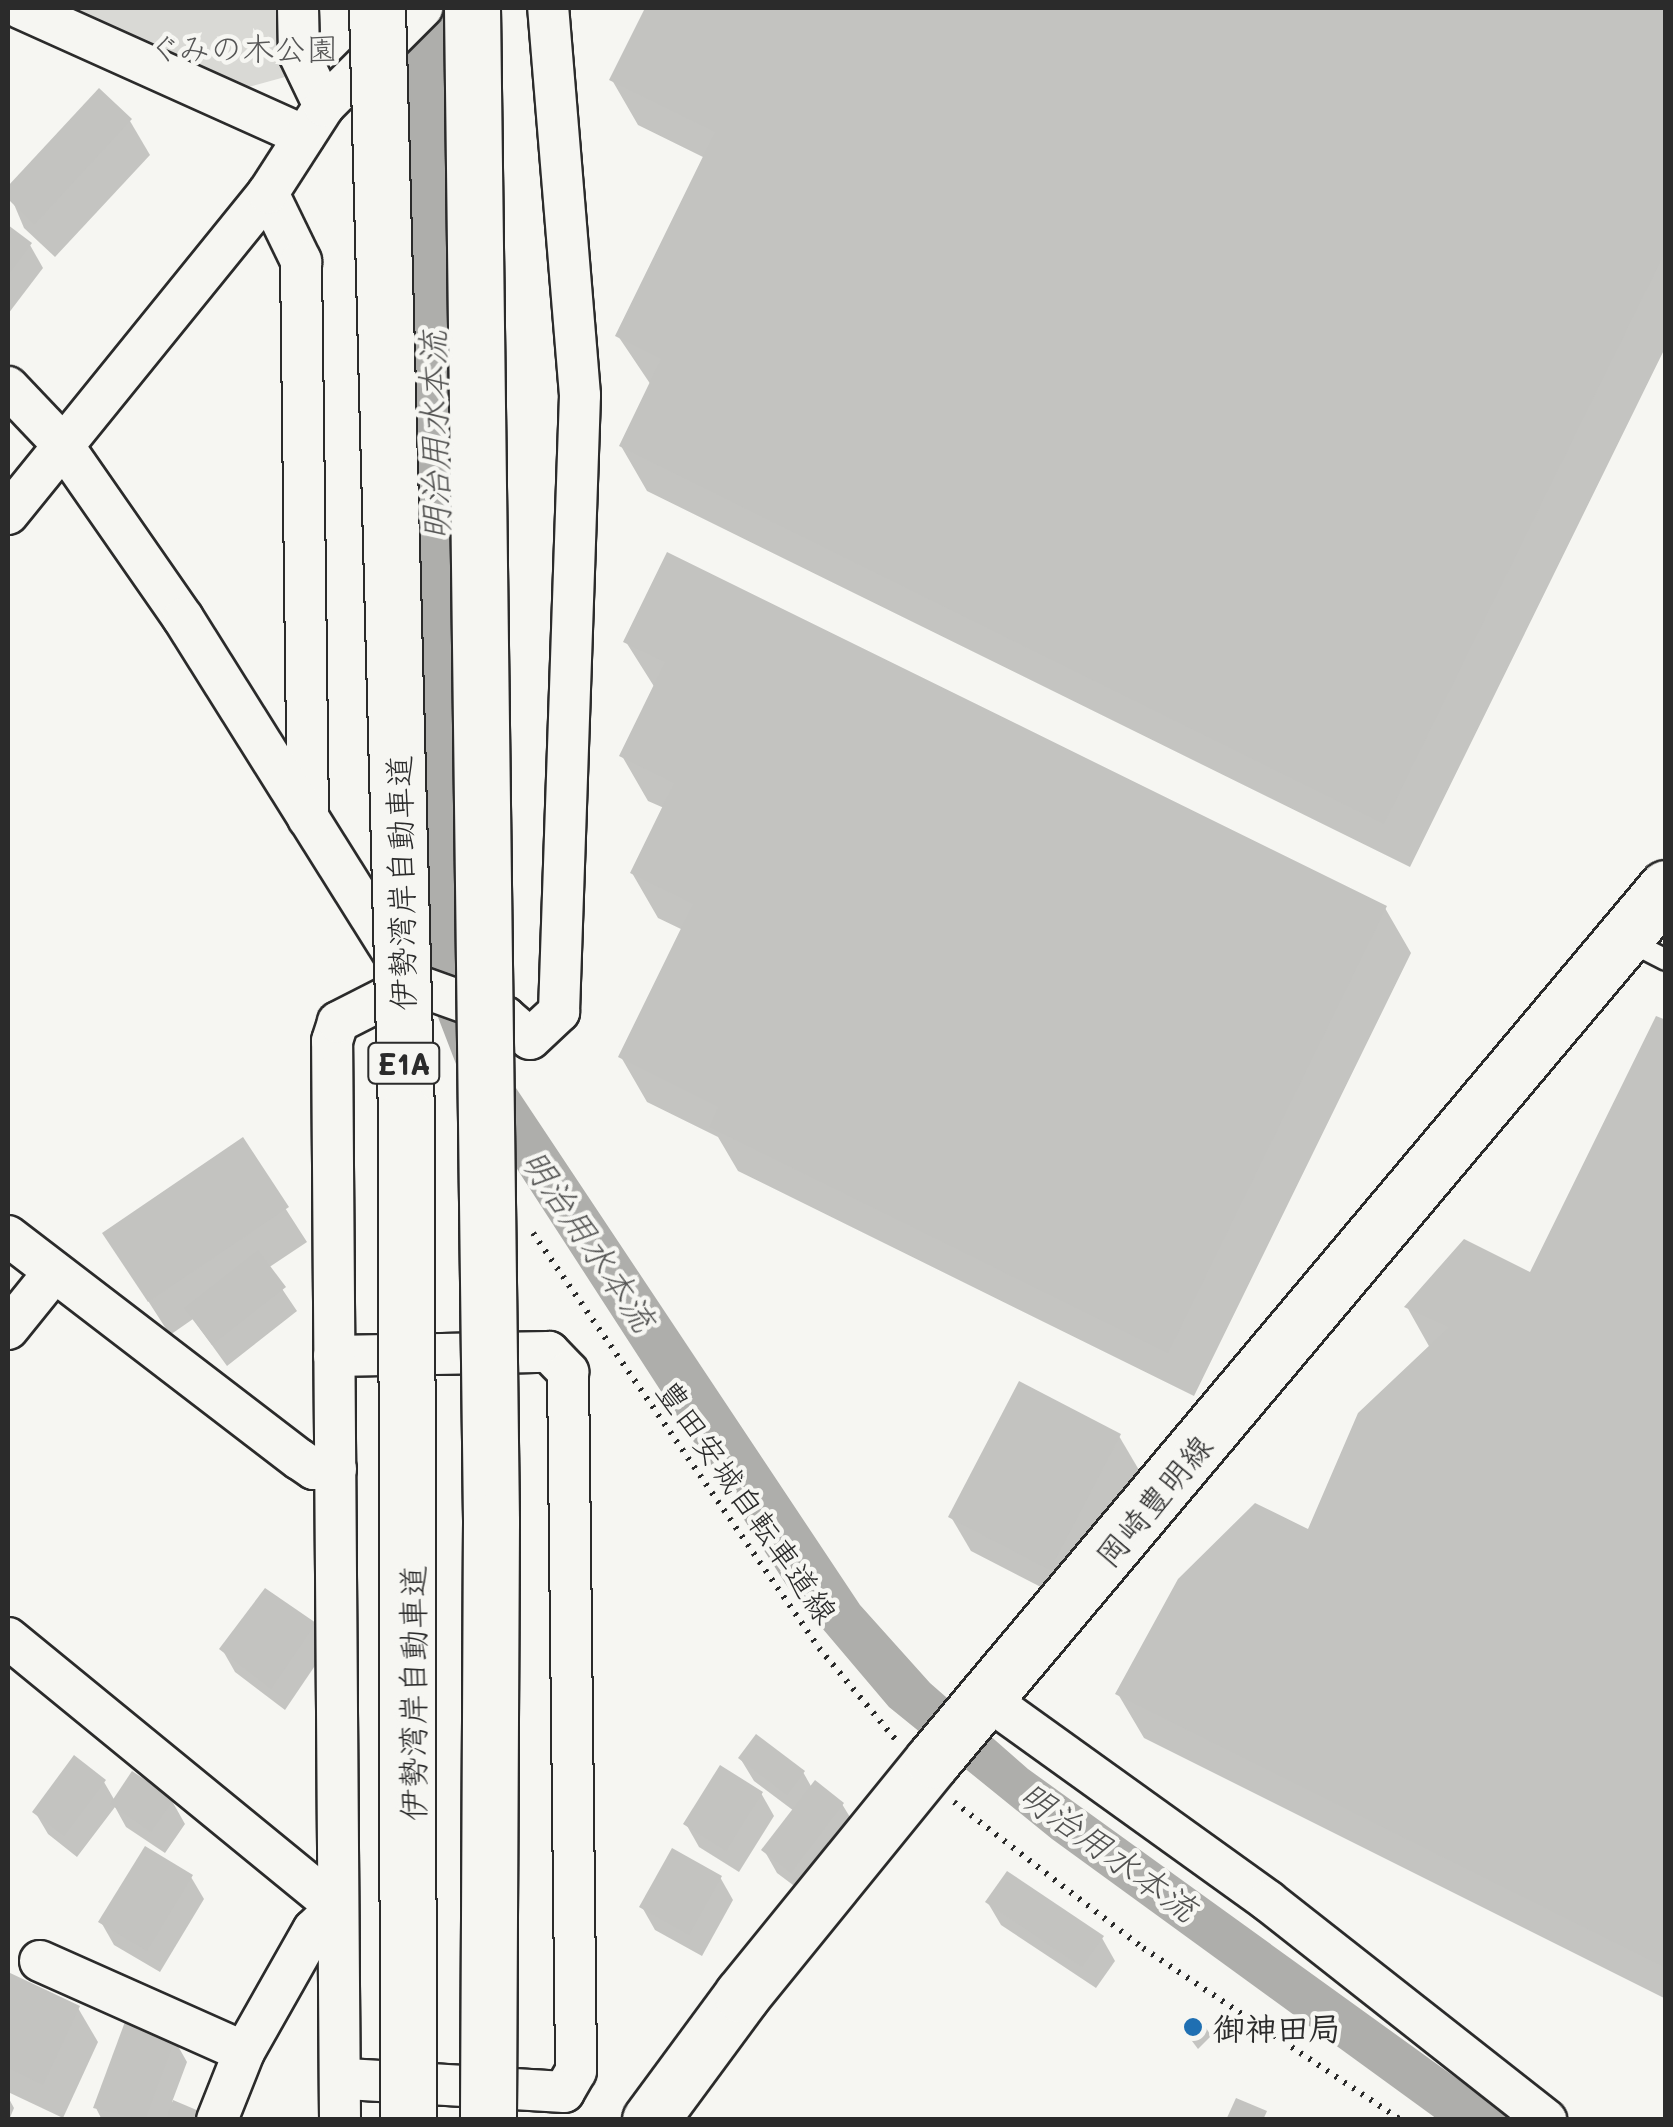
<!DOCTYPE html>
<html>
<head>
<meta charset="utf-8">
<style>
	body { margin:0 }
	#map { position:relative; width:1673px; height:2127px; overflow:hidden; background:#f6f6f2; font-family:Mali,"Klee One",sans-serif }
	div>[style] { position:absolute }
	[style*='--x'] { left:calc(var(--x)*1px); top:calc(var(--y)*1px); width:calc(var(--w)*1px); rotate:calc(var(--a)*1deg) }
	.green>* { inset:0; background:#d9d9d5 }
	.water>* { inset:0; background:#aeaeab }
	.shadow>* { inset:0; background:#0003 }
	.building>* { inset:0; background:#c3c3c0 }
	.path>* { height:6px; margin-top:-3px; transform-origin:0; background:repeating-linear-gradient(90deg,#2b2b2b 0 2.5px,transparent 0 10.5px) }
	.roads { filter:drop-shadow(2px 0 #2b2b2b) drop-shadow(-2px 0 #2b2b2b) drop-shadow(0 2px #2b2b2b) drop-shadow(0 -2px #2b2b2b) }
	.service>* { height:20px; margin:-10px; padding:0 10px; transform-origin:10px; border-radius:10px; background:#f6f6f2 }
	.minor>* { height:40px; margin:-20px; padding:0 20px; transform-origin:20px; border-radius:20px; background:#f6f6f2 }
	.secondary>* { height:55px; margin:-27.5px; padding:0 27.5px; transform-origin:27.5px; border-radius:27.5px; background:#f6f6f2 }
	.bridges { filter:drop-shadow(2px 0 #2b2b2b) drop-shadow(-2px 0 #2b2b2b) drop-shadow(0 2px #2b2b2b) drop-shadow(0 -2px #2b2b2b) }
	.motorway-bridge>* { height:55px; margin:-27.5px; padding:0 27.5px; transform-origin:27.5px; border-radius:27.5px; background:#f6f6f2 }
	.dots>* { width:28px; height:28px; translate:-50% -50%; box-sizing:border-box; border:5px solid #f6f6f2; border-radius:50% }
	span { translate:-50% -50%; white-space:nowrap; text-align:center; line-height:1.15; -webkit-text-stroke:9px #f6f6f2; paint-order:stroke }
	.shield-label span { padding:2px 8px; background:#f6f6f2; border:2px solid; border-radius:8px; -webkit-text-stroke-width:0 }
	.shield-label { font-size:30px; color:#2b2b2b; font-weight:700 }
	.park-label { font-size:32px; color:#565656 }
	.street-label { font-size:32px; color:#2b2b2b }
	.poi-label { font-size:32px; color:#2b2b2b; font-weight:700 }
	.left { translate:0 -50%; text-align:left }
	.water-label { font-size:35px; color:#525251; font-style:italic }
	.frame { position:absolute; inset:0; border:10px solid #2b2b2b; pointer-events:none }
</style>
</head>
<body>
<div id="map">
	<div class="green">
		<div style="clip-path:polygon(69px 8px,282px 8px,285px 77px,241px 89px)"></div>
	</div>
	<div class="water">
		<div style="clip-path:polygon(398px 8px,446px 8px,508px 1076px,860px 1605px,930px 1683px,1028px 1769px,1513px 2119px,1437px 2119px,1052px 1839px,889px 1707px,789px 1589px,466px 1090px,431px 999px,425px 957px)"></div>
	</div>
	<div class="shadow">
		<div style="clip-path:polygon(647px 8px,1666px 8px,1666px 346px,1410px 867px,647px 491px,621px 446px,651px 385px,618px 336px,705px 158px,638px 125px,612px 80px)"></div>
		<div style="clip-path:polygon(99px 92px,130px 121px,150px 155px,55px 257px,24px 228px,8px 190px)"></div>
		<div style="clip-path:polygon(8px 228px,30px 245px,43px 268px,8px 314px)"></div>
		<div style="clip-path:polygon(626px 642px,1385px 908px,1411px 953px,1194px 1396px,738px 1171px,718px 1137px,647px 1102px,621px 1057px,683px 930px,658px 918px,632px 873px,664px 808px,648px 801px,622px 756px,655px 688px)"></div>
		<div style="clip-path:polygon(1666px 1023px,1666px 1999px,1144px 1738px,1118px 1694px,1309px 1532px,1430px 1348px,1407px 1307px,1531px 1275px)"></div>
		<div style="clip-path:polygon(242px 1141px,307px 1242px,268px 1268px,297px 1311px,227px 1366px,193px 1319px,170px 1335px,105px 1234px)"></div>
		<div style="clip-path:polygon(1119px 1436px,1139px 1470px,1070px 1602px,971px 1551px,951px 1517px)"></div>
		<div style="clip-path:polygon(314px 1625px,327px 1648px,285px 1710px,235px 1672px,222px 1649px)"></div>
		<div style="clip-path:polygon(740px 1758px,803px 1772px,812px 1788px,842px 1804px,856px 1827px,805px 1894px,777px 1873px,764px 1850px,794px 1811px,754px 1781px)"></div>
		<div style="clip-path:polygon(104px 1782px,115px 1801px,172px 1801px,185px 1824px,165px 1853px,126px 1827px,115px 1807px,77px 1857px,48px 1834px,35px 1812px)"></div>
		<div style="clip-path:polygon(761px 1793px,774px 1816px,739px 1872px,699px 1847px,686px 1824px)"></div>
		<div style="clip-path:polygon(191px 1877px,204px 1899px,160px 1972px,114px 1945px,101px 1922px)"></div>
		<div style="clip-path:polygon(720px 1877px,733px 1900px,702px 1956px,655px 1930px,642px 1907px)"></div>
		<div style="clip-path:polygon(988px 1903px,1102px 1938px,1115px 1961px,1096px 1988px,1001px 1925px)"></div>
		<div style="clip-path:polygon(9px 1975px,78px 2008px,98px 2042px,63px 2118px,8px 2092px)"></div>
		<div style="clip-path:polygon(1205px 2026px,1211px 2036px,1198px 2049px,1183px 2029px)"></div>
		<div style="clip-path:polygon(174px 2039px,187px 2062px,172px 2102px,207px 2120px,102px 2120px,96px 2108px)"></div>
		<div style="clip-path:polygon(8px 2097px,14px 2108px,9px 2120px,8px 2120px)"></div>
	</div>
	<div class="building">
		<div style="clip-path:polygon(645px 8px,1666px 8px,1666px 250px,1384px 824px,619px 446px,661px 359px,615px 336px,715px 132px,609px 80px)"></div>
		<div style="clip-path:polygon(99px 88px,132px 119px,34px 225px,8px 199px,8px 186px)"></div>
		<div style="clip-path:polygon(8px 225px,32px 243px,8px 275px)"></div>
		<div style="clip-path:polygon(667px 552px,1387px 906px,1168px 1353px,709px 1127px,718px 1107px,618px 1057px,693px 904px,630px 873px,674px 783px,619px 756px,665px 662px,623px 642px)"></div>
		<div style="clip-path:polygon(1656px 1016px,1666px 1020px,1666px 1968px,1115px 1694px,1178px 1579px,1255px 1503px,1308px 1529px,1358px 1413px,1449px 1327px,1404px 1307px,1464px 1239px,1530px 1272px)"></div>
		<div style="clip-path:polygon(243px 1137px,289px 1207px,148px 1302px,102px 1233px)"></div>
		<div style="clip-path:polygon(258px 1250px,286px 1287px,212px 1345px,184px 1308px)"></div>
		<div style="clip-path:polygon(1019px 1381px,1121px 1434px,1050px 1570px,948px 1517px)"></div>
		<div style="clip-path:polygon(265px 1588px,316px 1623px,271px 1689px,219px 1649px)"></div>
		<div style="clip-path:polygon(756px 1734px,805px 1771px,787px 1795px,738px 1758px)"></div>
		<div style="clip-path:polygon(74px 1755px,106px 1780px,64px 1836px,32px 1812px)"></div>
		<div style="clip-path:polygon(720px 1765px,763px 1792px,726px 1851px,683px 1824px)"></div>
		<div style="clip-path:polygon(132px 1771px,174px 1799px,151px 1832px,110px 1804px)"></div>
		<div style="clip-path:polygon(815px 1780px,844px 1803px,791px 1873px,761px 1850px)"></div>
		<div style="clip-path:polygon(145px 1846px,193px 1875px,147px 1951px,98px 1922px)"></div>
		<div style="clip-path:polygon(672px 1848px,722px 1876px,689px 1935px,639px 1907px)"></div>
		<div style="clip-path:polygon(1007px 1871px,1104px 1936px,1082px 1967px,985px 1902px)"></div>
		<div style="clip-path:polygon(8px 1972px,80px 2006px,43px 2085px,8px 2068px)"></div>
		<div style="clip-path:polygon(1195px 2013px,1207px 2024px,1191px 2040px,1180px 2029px)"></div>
		<div style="clip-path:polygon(126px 2019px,176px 2037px,145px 2120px,93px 2108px)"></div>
		<div style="clip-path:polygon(1236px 2098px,1267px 2111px,1263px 2120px,1226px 2120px)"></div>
		<div style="clip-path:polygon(173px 2100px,206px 2114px,204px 2120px,166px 2120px)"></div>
	</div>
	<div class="path">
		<div style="--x:533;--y:1233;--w:504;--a:55.43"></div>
		<div style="--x:819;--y:1648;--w:119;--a:50.1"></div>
		<div style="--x:954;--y:1802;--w:239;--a:37.7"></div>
		<div style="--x:1143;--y:1948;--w:310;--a:33.7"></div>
	</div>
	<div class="roads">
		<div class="service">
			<div style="--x:1625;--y:939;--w:46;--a:27.1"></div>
		</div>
		<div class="minor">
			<div style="--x:20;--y:8;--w:312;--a:24.2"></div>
			<div style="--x:298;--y:8;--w:46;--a:88.8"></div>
			<div style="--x:299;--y:54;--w:58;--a:64.3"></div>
			<div style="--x:268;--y:193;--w:76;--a:64.1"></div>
			<div style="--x:301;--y:261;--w:557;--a:89.28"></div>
			<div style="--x:8;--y:387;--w:79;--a:46.5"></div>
			<div style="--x:62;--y:444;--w:212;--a:55.2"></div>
			<div style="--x:183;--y:618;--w:432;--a:57.9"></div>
			<div style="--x:413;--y:984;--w:98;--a:19.7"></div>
			<div style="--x:505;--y:1017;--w:33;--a:41"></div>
			<div style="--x:530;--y:1039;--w:40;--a:-43"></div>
			<div style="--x:559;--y:1012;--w:617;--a:-88.05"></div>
			<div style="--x:580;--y:395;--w:388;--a:-94.7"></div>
			<div style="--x:8;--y:514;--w:413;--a:-51"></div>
			<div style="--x:268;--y:193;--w:103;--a:-57.2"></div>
			<div style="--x:324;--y:106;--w:139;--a:-45"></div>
			<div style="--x:8;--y:1236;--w:367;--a:37.5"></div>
			<div style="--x:299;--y:1459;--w:18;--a:34"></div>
			<div style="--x:314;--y:1469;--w:22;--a:0"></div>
			<div style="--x:8;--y:1329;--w:73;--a:-51.1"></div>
			<div style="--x:334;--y:1356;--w:215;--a:-1.1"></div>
			<div style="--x:549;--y:1352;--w:28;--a:46"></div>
			<div style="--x:568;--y:1372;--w:699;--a:89.34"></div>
			<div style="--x:576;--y:2071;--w:24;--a:120"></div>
			<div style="--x:564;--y:2092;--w:222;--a:-176.6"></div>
			<div style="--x:8;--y:1638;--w:425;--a:39.3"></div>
			<div style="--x:337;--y:1907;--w:33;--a:136"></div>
			<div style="--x:313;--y:1930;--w:140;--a:119.5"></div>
			<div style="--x:244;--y:2052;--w:73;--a:111.7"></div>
			<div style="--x:987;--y:1699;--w:346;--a:35.7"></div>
			<div style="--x:1268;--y:1901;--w:354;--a:38.2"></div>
			<div style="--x:40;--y:1961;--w:223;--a:24"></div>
			<div style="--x:340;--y:2120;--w:1079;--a:-90.42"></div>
			<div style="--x:332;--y:1041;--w:20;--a:-72"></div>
			<div style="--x:338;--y:1022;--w:84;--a:-26.9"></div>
		</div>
		<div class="secondary">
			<div style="--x:650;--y:2120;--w:155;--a:-53.6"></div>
			<div style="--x:742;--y:1995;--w:303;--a:-50.9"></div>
			<div style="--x:933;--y:1760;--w:1139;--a:-49.95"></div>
		</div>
	</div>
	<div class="bridges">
		<div class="motorway-bridge">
			<div style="--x:377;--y:8;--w:1107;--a:88.5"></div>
			<div style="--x:406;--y:1115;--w:1005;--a:89.89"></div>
			<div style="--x:472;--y:8;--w:1514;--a:89.28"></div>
			<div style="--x:491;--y:1522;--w:598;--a:90.29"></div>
		</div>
	</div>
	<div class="dots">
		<div style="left:1193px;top:2027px;background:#1f6fb2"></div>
	</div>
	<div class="shield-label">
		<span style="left:404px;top:1063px">E1A</span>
	</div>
	<div class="park-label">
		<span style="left:243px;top:47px">ぐみの木公園</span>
	</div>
	<div class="street-label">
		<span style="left:400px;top:883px;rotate:-91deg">伊勢湾岸自動車道</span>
		<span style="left:1153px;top:1500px;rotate:-50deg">岡崎豊明線</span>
		<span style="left:748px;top:1501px;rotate:55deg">豊田安城自転車道線</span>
		<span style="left:412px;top:1693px;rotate:-90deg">伊勢湾岸自動車道</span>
	</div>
	<div class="poi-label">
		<span class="left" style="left:1213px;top:2027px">御神田局</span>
	</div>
	<div class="water-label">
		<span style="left:433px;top:436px;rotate:-91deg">明治用水本流</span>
		<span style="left:590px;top:1239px;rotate:56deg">明治用水本流</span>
		<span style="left:1109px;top:1850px;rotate:36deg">明治用水本流</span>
	</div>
	<div class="frame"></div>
</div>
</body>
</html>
